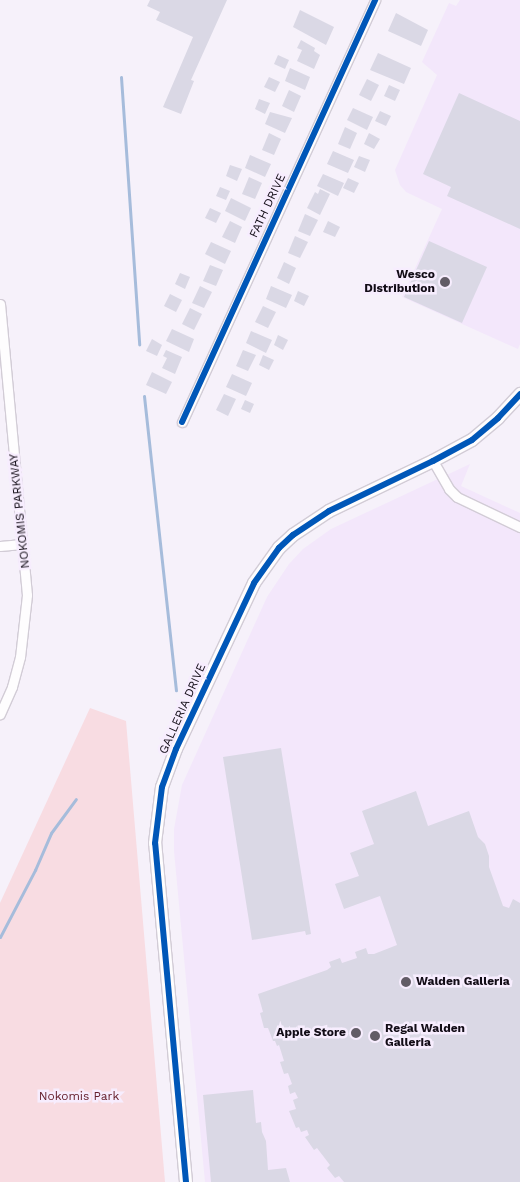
<!DOCTYPE html>
<html>
<head>
<meta charset="utf-8">
<style>
	body { margin:0 }
	#map { position:relative; width:520px; height:1182px; overflow:hidden; background:#f6f1fa; font-family:"Work Sans",sans-serif }
	div>[style] { position:absolute }
	[style*='--x'] { left:calc(var(--x)*1px); top:calc(var(--y)*1px); width:calc(var(--w)*1px); rotate:calc(var(--a)*1deg) }
	.built>* { inset:0; background:#f3e7fb }
	.green>* { inset:0; background:#f8dce2 }
	.stream>* { height:3px; margin:-1.5px; padding:0 1.5px; transform-origin:1.5px; border-radius:1.5px; background:#a6bcdb }
	.building>* { inset:0; background:#dad8e5 }
	.roads { filter:drop-shadow(1px 0 #d2ccd6) drop-shadow(-1px 0 #d2ccd6) drop-shadow(0 1px #d2ccd6) drop-shadow(0 -1px #d2ccd6) }
	.street>* { height:9px; margin:-4.5px; padding:0 4.5px; transform-origin:4.5px; border-radius:4.5px; background:#fefdfe }
	.secondary>* { height:12px; margin:-6px; padding:0 6px; transform-origin:6px; border-radius:6px; background:#fefdfe }
	.cycleway>* { height:6px; margin:-3px; padding:0 3px; transform-origin:3px; border-radius:3px; background:#0057b8 }
	.dots>* { width:14px; height:14px; translate:-50% -50%; box-sizing:border-box; border:2px solid #f7edfe; border-radius:50% }
	span { translate:-50% -50%; white-space:nowrap; text-align:center; line-height:1.15; -webkit-text-stroke:5px #f7edfe; paint-order:stroke }
	.street-label { font-size:12px; color:#120c16 }
	.poi-label { font-size:12px; color:#120c16; font-weight:700 }
	.right { translate:-100% -50%; text-align:right }
	.left { translate:0 -50%; text-align:left }
	.park-label { font-size:12px; color:#66202d }
</style>
</head>
<body>
<div id="map">
	<div class="built">
		<div style="clip-path:polygon(460px 0,520px 0,520px 344px,518px 349px,402px 297px,442px 209px,406px 192px,400px 185px,395px 170px,437px 75px,422px 62px,449px 3px,456px 6px)"></div>
		<div style="clip-path:polygon(470px 464px,461px 486px,520px 513px,520px 1182px,205px 1182px,174px 851px,174px 829px,182px 785px,267px 597px,289px 564px,303px 549px,331px 529px)"></div>
	</div>
	<div class="green">
		<div style="clip-path:polygon(90px 708px,126px 721px,165px 1182px,0 1182px,0 903px)"></div>
	</div>
	<div class="stream">
		<div style="--x:121;--y:77;--w:268;--a:86.1"></div>
		<div style="--x:144;--y:396;--w:296;--a:83.8"></div>
		<div style="--x:0;--y:937;--w:76;--a:-62.4"></div>
		<div style="--x:35;--y:870;--w:40;--a:-66.6"></div>
		<div style="--x:51;--y:833;--w:42;--a:-53.7"></div>
	</div>
	<div class="building">
		<div style="clip-path:polygon(150px 0,227px 0,191px 80px,194px 81px,181px 114px,163px 107px,193px 37px,156px 20px,160px 12px,147px 6px)"></div>
		<div style="clip-path:polygon(300px 10px,334px 27px,326px 45px,293px 27px)"></div>
		<div style="clip-path:polygon(396px 13px,428px 30px,421px 46px,388px 31px)"></div>
		<div style="clip-path:polygon(301px 40px,315px 48px,314px 51px,320px 55px,314px 69px,297px 61px,302px 50px,297px 48px)"></div>
		<div style="clip-path:polygon(378px 53px,411px 68px,404px 84px,370px 70px)"></div>
		<div style="clip-path:polygon(278px 55px,289px 60px,285px 69px,274px 64px)"></div>
		<div style="clip-path:polygon(290px 68px,310px 77px,305px 90px,285px 81px)"></div>
		<div style="clip-path:polygon(269px 77px,280px 82px,275px 92px,264px 87px)"></div>
		<div style="clip-path:polygon(367px 79px,379px 85px,371px 101px,359px 95px)"></div>
		<div style="clip-path:polygon(389px 85px,400px 90px,395px 101px,384px 96px)"></div>
		<div style="clip-path:polygon(289px 90px,301px 96px,294px 112px,282px 106px)"></div>
		<div style="clip-path:polygon(459px 93px,520px 121px,520px 229px,447px 196px,451px 187px,423px 174px)"></div>
		<div style="clip-path:polygon(259px 99px,270px 103px,265px 114px,255px 109px)"></div>
		<div style="clip-path:polygon(353px 108px,373px 117px,367px 130px,347px 120px)"></div>
		<div style="clip-path:polygon(380px 111px,391px 116px,386px 126px,375px 121px)"></div>
		<div style="clip-path:polygon(270px 112px,292px 118px,285px 133px,265px 124px)"></div>
		<div style="clip-path:polygon(345px 127px,357px 133px,350px 149px,338px 144px)"></div>
		<div style="clip-path:polygon(269px 133px,281px 139px,274px 155px,262px 150px)"></div>
		<div style="clip-path:polygon(369px 133px,380px 139px,374px 149px,364px 144px)"></div>
		<div style="clip-path:polygon(333px 151px,354px 160px,348px 173px,327px 164px)"></div>
		<div style="clip-path:polygon(250px 155px,271px 164px,265px 177px,245px 168px)"></div>
		<div style="clip-path:polygon(359px 156px,370px 160px,365px 172px,354px 167px)"></div>
		<div style="clip-path:polygon(230px 165px,242px 169px,237px 181px,226px 176px)"></div>
		<div style="clip-path:polygon(323px 174px,344px 183px,338px 196px,317px 186px)"></div>
		<div style="clip-path:polygon(249px 177px,262px 183px,255px 199px,242px 194px)"></div>
		<div style="clip-path:polygon(348px 178px,359px 183px,354px 193px,343px 188px)"></div>
		<div style="clip-path:polygon(220px 187px,230px 191px,226px 200px,216px 196px)"></div>
		<div style="clip-path:polygon(320px 189px,330px 194px,320px 215px,307px 208px,315px 192px,318px 194px)"></div>
		<div style="clip-path:polygon(231px 198px,251px 208px,245px 221px,225px 211px)"></div>
		<div style="clip-path:polygon(210px 208px,221px 213px,216px 223px,205px 218px)"></div>
		<div style="clip-path:polygon(305px 214px,318px 220px,310px 236px,298px 231px)"></div>
		<div style="clip-path:polygon(230px 221px,242px 227px,235px 243px,222px 237px)"></div>
		<div style="clip-path:polygon(328px 221px,340px 227px,335px 237px,323px 232px)"></div>
		<div style="clip-path:polygon(295px 236px,308px 242px,300px 258px,288px 253px)"></div>
		<div style="clip-path:polygon(429px 241px,487px 267px,462px 323px,404px 297px)"></div>
		<div style="clip-path:polygon(211px 242px,231px 251px,225px 264px,205px 254px)"></div>
		<div style="clip-path:polygon(284px 262px,296px 268px,289px 284px,277px 278px)"></div>
		<div style="clip-path:polygon(210px 265px,223px 270px,216px 286px,203px 281px)"></div>
		<div style="clip-path:polygon(180px 273px,190px 277px,185px 289px,175px 284px)"></div>
		<div style="clip-path:polygon(200px 286px,212px 292px,204px 308px,192px 303px)"></div>
		<div style="clip-path:polygon(271px 286px,292px 295px,286px 308px,266px 299px)"></div>
		<div style="clip-path:polygon(298px 291px,309px 296px,304px 306px,294px 301px)"></div>
		<div style="clip-path:polygon(170px 294px,182px 300px,176px 312px,164px 306px)"></div>
		<div style="clip-path:polygon(263px 306px,276px 312px,268px 328px,255px 322px)"></div>
		<div style="clip-path:polygon(190px 308px,202px 314px,194px 330px,182px 324px)"></div>
		<div style="clip-path:polygon(172px 329px,194px 339px,189px 352px,166px 341px)"></div>
		<div style="clip-path:polygon(251px 331px,272px 340px,266px 353px,246px 343px)"></div>
		<div style="clip-path:polygon(278px 335px,288px 340px,283px 350px,274px 345px)"></div>
		<div style="clip-path:polygon(152px 339px,162px 345px,157px 356px,146px 351px)"></div>
		<div style="clip-path:polygon(166px 350px,182px 357px,175px 374px,162px 368px,167px 358px,163px 356px)"></div>
		<div style="clip-path:polygon(243px 350px,256px 355px,248px 371px,236px 366px)"></div>
		<div style="clip-path:polygon(263px 355px,274px 360px,269px 370px,259px 365px)"></div>
		<div style="clip-path:polygon(152px 372px,172px 382px,166px 394px,146px 385px)"></div>
		<div style="clip-path:polygon(232px 374px,252px 383px,246px 396px,226px 387px)"></div>
		<div style="clip-path:polygon(224px 394px,236px 399px,228px 416px,216px 410px)"></div>
		<div style="clip-path:polygon(245px 400px,254px 404px,250px 413px,241px 409px)"></div>
		<div style="clip-path:polygon(281px 748px,311px 934px,306px 935px,305px 931px,252px 940px,223px 757px)"></div>
		<div style="clip-path:polygon(416px 791px,428px 826px,469px 811px,478px 837px,485px 844px,489px 856px,489px 867px,503px 906px,509px 908px,513px 899px,520px 903px,520px 1182px,344px 1182px,339px 1176px,335px 1178px,327px 1168px,330px 1165px,317px 1148px,314px 1150px,305px 1137px,309px 1135px,307px 1130px,301px 1132px,299px 1127px,296px 1128px,289px 1111px,296px 1109px,293px 1100px,298px 1098px,295px 1092px,290px 1094px,288px 1086px,292px 1084px,288px 1073px,284px 1074px,280px 1062px,284px 1061px,279px 1045px,277px 1046px,275px 1041px,273px 1041px,268px 1028px,264px 1028px,260px 1013px,263px 1012px,258px 994px,327px 970px,331px 967px,329px 962px,340px 958px,342px 963px,357px 958px,355px 952px,366px 948px,368px 954px,374px 954px,397px 945px,380px 896px,344px 909px,335px 884px,359px 876px,350px 853px,374px 844px,362px 811px)"></div>
		<div style="clip-path:polygon(253px 1090px,256px 1123px,261px 1122px,262px 1132px,266px 1141px,268px 1170px,286px 1168px,290px 1182px,211px 1182px,203px 1095px)"></div>
	</div>
	<div class="roads">
		<div class="street">
			<div style="--x:0;--y:304;--w:292;--a:84.7"></div>
			<div style="--x:27;--y:595;--w:62;--a:96.4"></div>
			<div style="--x:20;--y:657;--w:31;--a:105"></div>
			<div style="--x:12;--y:687;--w:30;--a:114"></div>
			<div style="--x:182;--y:422;--w:464;--a:-65.4"></div>
			<div style="--x:433;--y:461;--w:32;--a:60"></div>
			<div style="--x:449;--y:489;--w:11;--a:45"></div>
			<div style="--x:457;--y:497;--w:70;--a:25.5"></div>
			<div style="--x:0;--y:546;--w:22;--a:-5"></div>
		</div>
		<div class="secondary">
			<div style="--x:186;--y:1182;--w:340;--a:-95.2"></div>
			<div style="--x:155;--y:843;--w:56;--a:-82.9"></div>
			<div style="--x:162;--y:787;--w:40;--a:-69.8"></div>
			<div style="--x:176;--y:749;--w:183;--a:-64.8"></div>
			<div style="--x:254;--y:583;--w:43;--a:-54.5"></div>
			<div style="--x:279;--y:548;--w:19;--a:-43"></div>
			<div style="--x:293;--y:535;--w:43;--a:-33.7"></div>
			<div style="--x:329;--y:511;--w:115;--a:-25.7"></div>
			<div style="--x:433;--y:461;--w:44;--a:-28.3"></div>
			<div style="--x:472;--y:440;--w:34;--a:-40"></div>
			<div style="--x:498;--y:418;--w:33;--a:-47"></div>
		</div>
	</div>
	<div class="cycleway">
		<div style="--x:182;--y:422;--w:464;--a:-65.4"></div>
		<div style="--x:186;--y:1182;--w:340;--a:-95.2"></div>
		<div style="--x:155;--y:843;--w:56;--a:-82.9"></div>
		<div style="--x:162;--y:787;--w:40;--a:-69.8"></div>
		<div style="--x:176;--y:749;--w:183;--a:-64.8"></div>
		<div style="--x:254;--y:583;--w:43;--a:-54.5"></div>
		<div style="--x:279;--y:548;--w:19;--a:-43"></div>
		<div style="--x:293;--y:535;--w:43;--a:-33.7"></div>
		<div style="--x:329;--y:511;--w:115;--a:-25.7"></div>
		<div style="--x:433;--y:461;--w:44;--a:-28.3"></div>
		<div style="--x:472;--y:440;--w:34;--a:-40"></div>
		<div style="--x:498;--y:418;--w:33;--a:-47"></div>
	</div>
	<div class="dots">
		<div style="left:445px;top:282px;background:#625c66"></div>
		<div style="left:406px;top:982px;background:#625c66"></div>
		<div style="left:356px;top:1033px;background:#625c66"></div>
		<div style="left:375px;top:1036px;background:#625c66"></div>
	</div>
	<div class="street-label">
		<span style="left:268px;top:206px;rotate:-65deg">FATH DRIVE</span>
		<span style="left:20px;top:511px;rotate:-96deg">NOKOMIS PARKWAY</span>
		<span style="left:183px;top:709px;rotate:-66deg">GALLERIA DRIVE</span>
	</div>
	<div class="poi-label">
		<span class="right" style="left:435px;top:282px">Wesco<br>Distribution</span>
		<span class="left" style="left:416px;top:982px">Walden Galleria</span>
		<span class="left" style="left:385px;top:1036px">Regal Walden<br>Galleria</span>
		<span class="right" style="left:346px;top:1033px">Apple Store</span>
	</div>
	<div class="park-label">
		<span style="left:79px;top:1097px">Nokomis Park</span>
	</div>
</div>
</body>
</html>
